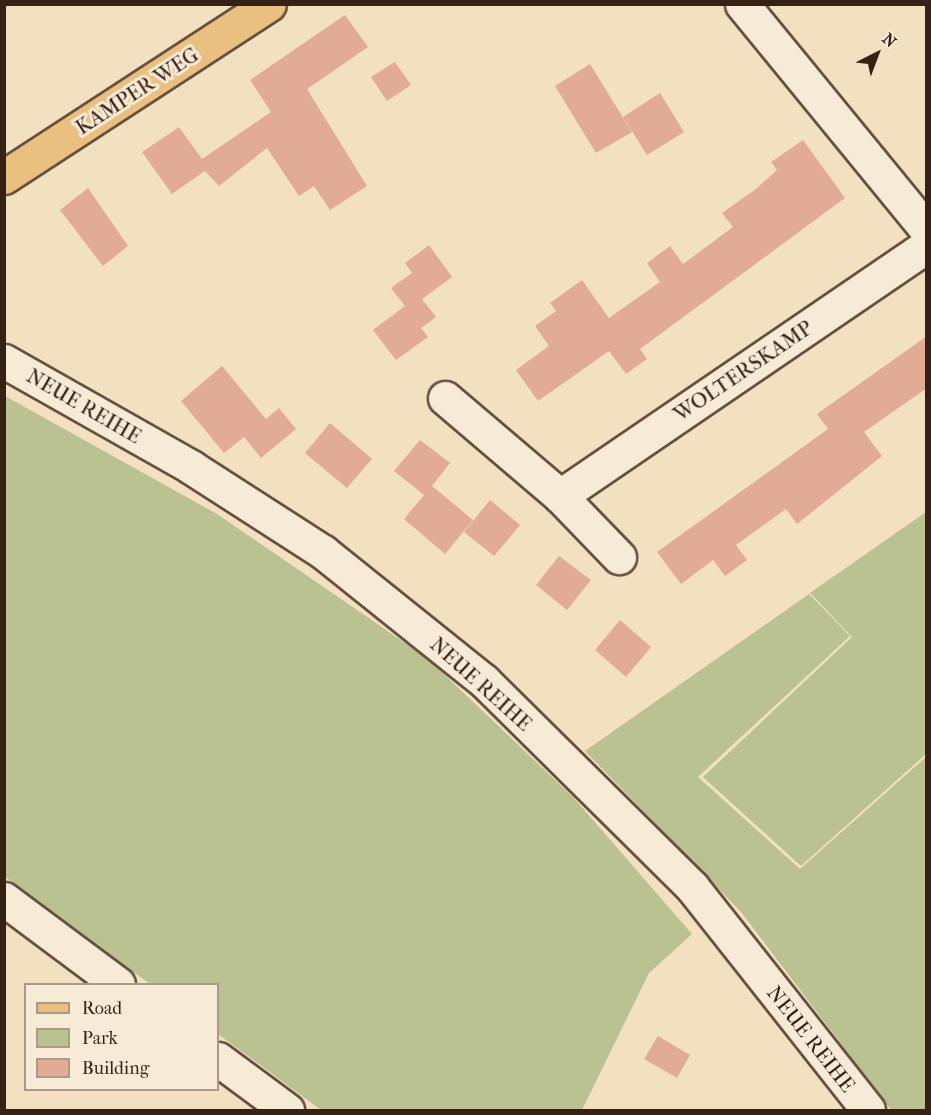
<!DOCTYPE html>
<html>
<head>
<meta charset="utf-8">
<style>
	body { margin:0 }
	#map { position:relative; width:931px; height:1115px; overflow:hidden; background:#f2e0c1; font-family:"IM FELL French Canon",serif }
	div>[style] { position:absolute }
	[style*='--x'] { left:calc(var(--x)*1px); top:calc(var(--y)*1px); width:calc(var(--w)*1px); rotate:calc(var(--a)*1deg) }
	.green>* { inset:0; background:#bbc292 }
	.building>* { inset:0; background:#e2ab96 }
	.roads { filter:drop-shadow(2px 0 #66503f) drop-shadow(-2px 0 #66503f) drop-shadow(0 2px #66503f) drop-shadow(0 -2px #66503f) }
	.minor>* { height:33px; margin:-16.5px; padding:0 16.5px; transform-origin:16.5px; border-radius:16.5px; background:#f7ebd7 }
	.major>* { height:33px; margin:-16.5px; padding:0 16.5px; transform-origin:16.5px; border-radius:16.5px; background:#e9c080 }
	span { translate:-50% -50%; white-space:nowrap; text-align:center; line-height:1.15; -webkit-text-stroke:6px #f7ebd7; paint-order:stroke }
	.street-label { font-size:21px; color:#372014 }
	.frame { position:absolute; inset:0; border:6px solid #372014; pointer-events:none }
	.legend { position:absolute; left:24px; top:983px; width:195px; height:108px; box-sizing:border-box; background:#f7ebd7; border:2px solid #aa9a89; margin:0; padding:8px 10px; list-style:none; font-size:18px; color:#372014 }
	.legend li { display:flex; align-items:center; gap:12px; height:30px }
	.legend b { width:30px; border:2px solid #aa9a89 }
	.north { position:absolute; left:847px; top:24px; width:60px; height:60px; -webkit-text-stroke:4px #f7ebd7; paint-order:stroke; rotate:42deg; font-size:16px; font-weight:700; line-height:24px; text-align:center; color:#372014 }
	.north::after { content:''; display:block; margin:auto; width:21px; height:27px; background:#372014; clip-path:polygon(50% 0,100% 100%,50% 72%,0 100%) }
</style>
</head>
<body>
<div id="map">
	<div class="green">
		<div style="clip-path:polygon(5px 396px,217px 514px,427px 658px,573px 797px,692px 934px,649px 973px,582px 1110px,321px 1110px,218px 1034px,218px 984px,150px 984px,5px 877px)"></div>
		<div style="clip-path:polygon(926px 512px,926px 754px,801px 866px,703px 777px,852px 637px,810px 593px)"></div>
		<div style="clip-path:polygon(809px 594px,850px 636px,698px 777px,800px 869px,926px 757px,926px 1110px,891px 1110px,741px 912px,585px 751px)"></div>
	</div>
	<div class="building">
		<div style="clip-path:polygon(345px 15px,368px 47px,307px 89px,367px 186px,330px 210px,314px 186px,299px 196px,267px 148px,219px 186px,205px 171px,172px 194px,142px 152px,179px 127px,202px 159px,271px 112px,250px 80px)"></div>
		<div style="clip-path:polygon(395px 62px,411px 85px,387px 101px,371px 77px)"></div>
		<div style="clip-path:polygon(590px 64px,632px 132px,596px 153px,555px 86px)"></div>
		<div style="clip-path:polygon(660px 93px,684px 132px,647px 155px,623px 117px)"></div>
		<div style="clip-path:polygon(803px 140px,845px 198px,640px 349px,647px 359px,626px 374px,609px 351px,538px 401px,516px 370px,549px 346px,535px 326px,556px 311px,550px 303px,582px 280px,609px 318px,660px 282px,647px 263px,670px 246px,683px 264px,733px 227px,722px 213px,756px 189px,777px 170px,771px 162px)"></div>
		<div style="clip-path:polygon(88px 188px,128px 246px,103px 266px,60px 210px)"></div>
		<div style="clip-path:polygon(429px 245px,452px 277px,422px 299px,436px 317px,421px 328px,428px 337px,396px 360px,373px 330px,405px 306px,391px 288px,412px 273px,405px 263px)"></div>
		<div style="clip-path:polygon(927px 336px,927px 388px,864px 432px,882px 456px,797px 524px,786px 509px,736px 545px,747px 560px,725px 576px,713px 560px,681px 584px,657px 552px,828px 429px,817px 414px)"></div>
		<div style="clip-path:polygon(222px 366px,266px 419px,279px 408px,296px 429px,261px 458px,244px 437px,224px 453px,181px 401px)"></div>
		<div style="clip-path:polygon(330px 423px,372px 459px,347px 488px,305px 453px)"></div>
		<div style="clip-path:polygon(420px 440px,450px 463px,432px 486px,473px 520px,445px 554px,404px 519px,424px 495px,394px 471px)"></div>
		<div style="clip-path:polygon(490px 500px,520px 525px,494px 556px,464px 532px)"></div>
		<div style="clip-path:polygon(559px 556px,591px 580px,567px 610px,536px 585px)"></div>
		<div style="clip-path:polygon(620px 620px,651px 647px,626px 677px,595px 650px)"></div>
		<div style="clip-path:polygon(658px 1036px,690px 1055px,677px 1078px,644px 1059px)"></div>
	</div>
	<div class="roads">
		<div class="minor">
			<div style="--x:742;--y:4;--w:291;--a:50.7"></div>
			<div style="--x:4;--y:361;--w:215;--a:29.5"></div>
			<div style="--x:191;--y:467;--w:157;--a:32.8"></div>
			<div style="--x:323;--y:552;--w:206;--a:38.7"></div>
			<div style="--x:484;--y:681;--w:293;--a:44.7"></div>
			<div style="--x:692;--y:887;--w:284;--a:51.7"></div>
			<div style="--x:445;--y:398;--w:151;--a:40.4"></div>
			<div style="--x:560;--y:496;--w:443;--a:-34.3"></div>
			<div style="--x:560;--y:496;--w:85;--a:46"></div>
			<div style="--x:4;--y:899;--w:142;--a:36.7"></div>
			<div style="--x:218;--y:1059;--w:86;--a:36.5"></div>
		</div>
		<div class="major">
			<div style="--x:4;--y:177;--w:316;--a:-33.1"></div>
		</div>
	</div>
	<div class="street-label">
		<span style="left:137px;top:91px;rotate:-33deg">KAMPER WEG</span>
		<span style="left:743px;top:371px;rotate:-34deg">WOLTERSKAMP</span>
		<span style="left:84px;top:406px;rotate:30deg">NEUE REIHE</span>
		<span style="left:481px;top:684px;rotate:42deg">NEUE REIHE</span>
		<span style="left:811px;top:1039px;rotate:52deg">NEUE REIHE</span>
	</div>
	<div class="frame"></div>
	<ul class="legend">
	<li><b style="height:8px;background:#e9c080"></b>Road</li>
	<li><b style="height:16px;background:#bbc292"></b>Park</li>
	<li><b style="height:16px;background:#e2ab96"></b>Building</li>
	</ul>
	<div class="north">N</div>
</div>
</body>
</html>
